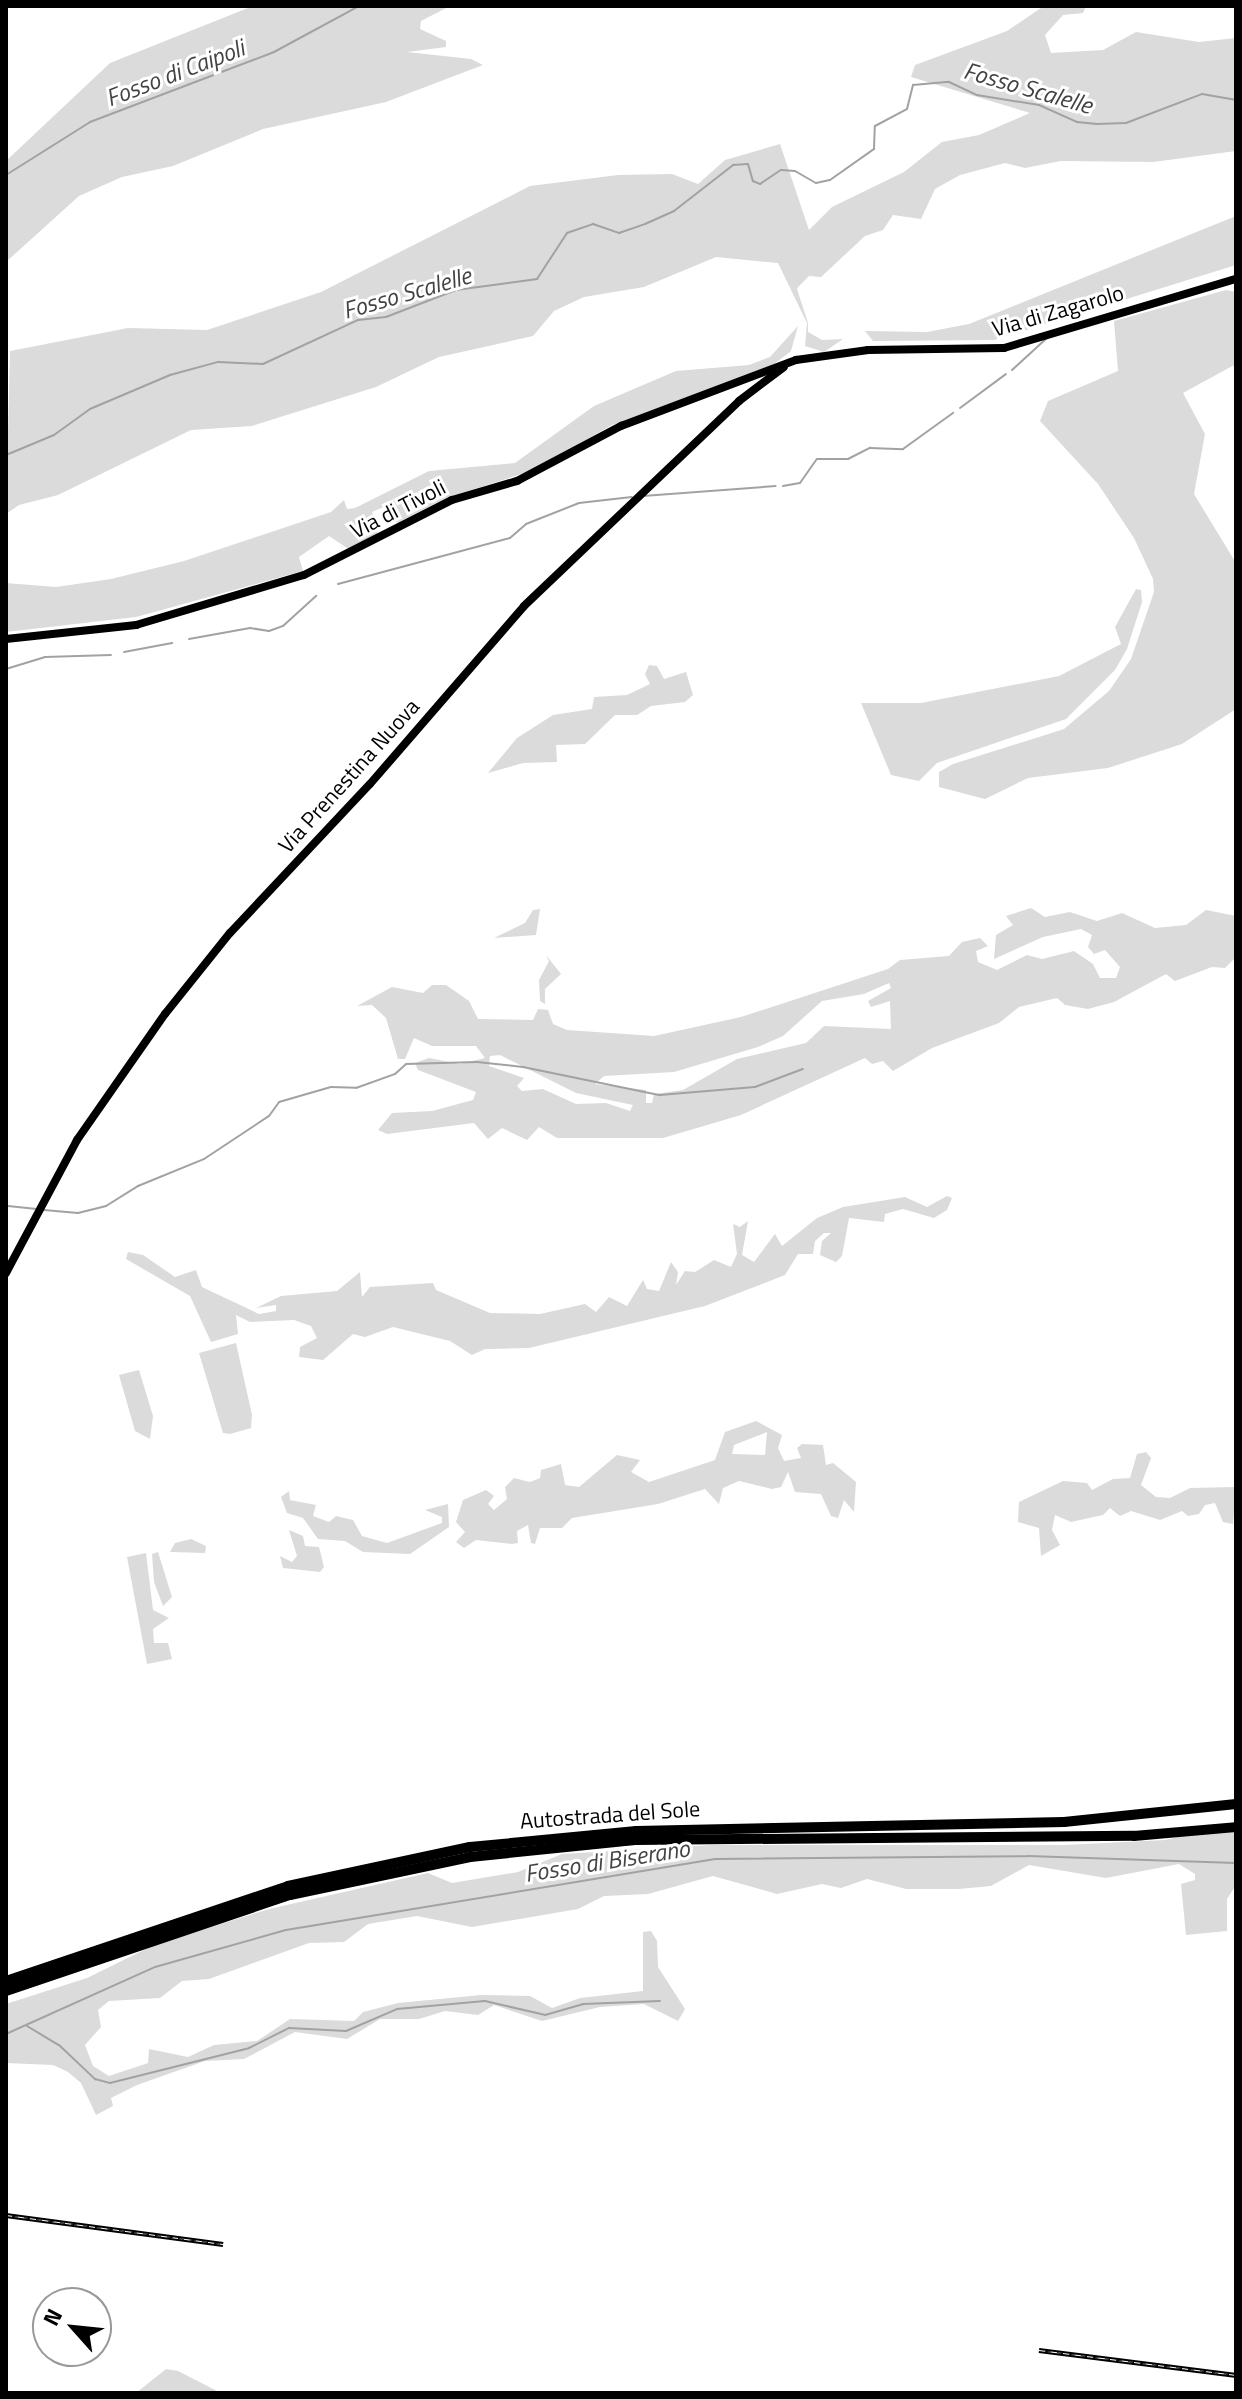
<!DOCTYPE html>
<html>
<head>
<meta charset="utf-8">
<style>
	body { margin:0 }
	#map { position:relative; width:1242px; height:2399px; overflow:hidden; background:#fff; font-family:"Titillium Web",sans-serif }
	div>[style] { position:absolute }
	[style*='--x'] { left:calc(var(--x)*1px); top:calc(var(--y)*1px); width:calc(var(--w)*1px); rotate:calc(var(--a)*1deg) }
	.green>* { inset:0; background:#dbdbdb }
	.stream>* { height:2px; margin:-1px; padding:0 1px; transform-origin:1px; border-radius:1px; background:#a2a2a2 }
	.major>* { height:8px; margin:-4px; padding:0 4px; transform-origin:4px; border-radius:4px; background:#000 }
	.highway>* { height:10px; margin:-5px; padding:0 5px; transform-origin:5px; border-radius:5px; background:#000 }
	.rail>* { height:5px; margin-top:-2.5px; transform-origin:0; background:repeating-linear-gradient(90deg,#fff 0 6px,#000 0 12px); box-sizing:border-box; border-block:2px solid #000 }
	span { translate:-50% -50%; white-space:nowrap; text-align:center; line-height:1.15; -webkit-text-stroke:6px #fff; paint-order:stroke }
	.street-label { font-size:22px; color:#000 }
	.water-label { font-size:24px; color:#434343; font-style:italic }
	.frame { position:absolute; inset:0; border:8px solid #000; pointer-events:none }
	.north { position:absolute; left:32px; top:2287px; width:80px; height:80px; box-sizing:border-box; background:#fff; border:2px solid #999; border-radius:50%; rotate:297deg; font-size:22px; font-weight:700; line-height:32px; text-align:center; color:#000 }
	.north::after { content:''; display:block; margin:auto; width:28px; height:36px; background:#000; clip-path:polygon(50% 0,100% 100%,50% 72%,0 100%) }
</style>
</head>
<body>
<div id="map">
	<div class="green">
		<div style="clip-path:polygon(253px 6px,450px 6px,421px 21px,420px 29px,446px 41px,446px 47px,407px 52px,471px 59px,483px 65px,386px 102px,263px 129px,173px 166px,122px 177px,79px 196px,6px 262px,6px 161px,110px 63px)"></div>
		<div style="clip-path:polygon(1044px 6px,1086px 6px,1083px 13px,1063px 15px,1045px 35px,1051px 53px,1103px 50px,1136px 32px,1199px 42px,1236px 38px,1236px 151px,1153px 162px,1061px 161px,1025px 168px,1005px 163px,960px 175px,935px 189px,921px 219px,893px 215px,883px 230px,865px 236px,821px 277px,809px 276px,799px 286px,797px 289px,808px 323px,808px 332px,822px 340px,843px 339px,824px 352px,805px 346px,807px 323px,778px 263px,716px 257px,644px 287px,584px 297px,554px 311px,533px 336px,439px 357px,376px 387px,252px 426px,191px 430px,58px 495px,19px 505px,6px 514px,10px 351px,128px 328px,207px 330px,321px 292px,530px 186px,618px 175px,672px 174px,698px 184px,725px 160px,780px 144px,809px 230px,832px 207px,904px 172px,942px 142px,979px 135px,1030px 113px,911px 77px,915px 65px,1007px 31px)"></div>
		<div style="clip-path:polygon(1236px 216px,1236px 265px,994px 340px,873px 341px,865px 331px,927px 332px,969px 324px)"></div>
		<div style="clip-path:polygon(1226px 290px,1236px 292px,1236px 364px,1183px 393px,1205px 434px,1194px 494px,1236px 563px,1236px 709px,1182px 744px,1108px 768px,1028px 778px,985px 799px,939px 787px,939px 772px,953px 764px,1064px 729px,1109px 691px,1131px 659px,1154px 592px,1153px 579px,1134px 538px,1098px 484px,1040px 421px,1048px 401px,1118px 371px,1114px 321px)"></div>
		<div style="clip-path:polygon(798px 326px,791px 351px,773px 365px,612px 425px,534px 470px,446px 498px,397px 523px,386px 506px,372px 512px,378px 535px,350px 550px,329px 536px,299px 557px,303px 571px,136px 617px,6px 632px,6px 583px,56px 587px,111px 579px,184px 561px,331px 512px,344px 500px,347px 509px,355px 508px,429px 471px,515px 463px,594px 406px,676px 371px,749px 365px,770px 357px)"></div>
		<div style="clip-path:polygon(1136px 589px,1141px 590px,1142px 602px,1127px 649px,1115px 670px,1066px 719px,937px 763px,919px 781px,891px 775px,861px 703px,921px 703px,1059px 676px,1121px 644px,1115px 627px)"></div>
		<div style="clip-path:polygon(649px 665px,657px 666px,664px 679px,686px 672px,693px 695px,685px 702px,651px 706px,637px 715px,615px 715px,585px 744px,556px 745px,557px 762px,523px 763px,488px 773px,517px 738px,553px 715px,592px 709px,594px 697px,627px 695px,650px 684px,645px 674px)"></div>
		<div style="clip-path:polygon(evenodd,1031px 908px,1045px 917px,1070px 912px,1097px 921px,1122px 913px,1155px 928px,1186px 925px,1206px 910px,1236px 916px,1236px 957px,1225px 968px,1212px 967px,1175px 981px,1166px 974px,1114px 1002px,1088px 1009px,1065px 1005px,1057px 998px,1019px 1007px,999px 1023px,932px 1048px,893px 1071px,883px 1061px,872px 1064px,865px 1058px,741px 1115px,663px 1138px,557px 1138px,539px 1127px,527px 1140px,502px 1128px,488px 1139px,474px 1123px,387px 1134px,378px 1130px,392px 1113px,432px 1111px,473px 1100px,476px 1092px,418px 1070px,415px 1063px,429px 1058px,460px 1064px,485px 1058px,476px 1046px,432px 1046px,414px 1038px,405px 1059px,398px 1059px,386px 1018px,372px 1005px,357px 1006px,392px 987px,423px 993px,432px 985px,446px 985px,469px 1001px,478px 1019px,533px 1020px,538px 1009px,548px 1010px,553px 1024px,567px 1030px,654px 1036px,741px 1017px,888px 969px,900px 960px,949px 956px,962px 942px,980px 938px,988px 946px,976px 951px,978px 962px,997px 970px,1027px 955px,1042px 959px,1074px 951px,1093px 964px,1100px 978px,1116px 978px,1120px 967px,1105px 950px,1094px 954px,1088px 947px,1092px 935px,1081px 929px,1043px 937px,994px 959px,996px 935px,1013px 925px,1006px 916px,1031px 908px,889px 983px,891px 988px,868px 1001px,871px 1007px,890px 1001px,891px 1029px,824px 1026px,806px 1043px,737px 1059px,683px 1090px,654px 1094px,652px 1103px,646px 1103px,646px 1090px,595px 1084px,604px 1076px,674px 1072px,758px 1047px,783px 1036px,822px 1001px,864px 994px,889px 983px,1031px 908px,500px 1055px,576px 1093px,633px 1105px,630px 1111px,606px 1103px,576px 1104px,543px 1089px,522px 1091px,517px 1086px,524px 1078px,489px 1066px,490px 1056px,500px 1055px)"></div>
		<div style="clip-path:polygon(540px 909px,536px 935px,494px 938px,525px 923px,533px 910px)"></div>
		<div style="clip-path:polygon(546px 955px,561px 974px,545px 989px,545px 1004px,540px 1001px,539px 980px,549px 961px)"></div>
		<div style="clip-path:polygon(947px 1196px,952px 1198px,947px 1210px,934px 1218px,903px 1209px,885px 1214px,884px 1222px,849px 1218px,842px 1256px,836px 1262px,820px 1255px,822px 1241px,831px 1233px,824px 1233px,815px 1241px,813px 1254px,798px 1254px,785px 1275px,705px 1306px,529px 1348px,485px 1349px,472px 1355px,450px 1341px,393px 1327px,365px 1337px,353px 1334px,323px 1360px,299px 1357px,300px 1347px,317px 1338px,311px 1326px,294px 1320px,250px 1322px,236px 1315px,238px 1334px,211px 1342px,190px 1296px,126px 1259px,128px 1252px,143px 1255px,175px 1277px,196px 1270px,202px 1287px,259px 1314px,276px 1311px,276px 1305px,256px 1308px,281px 1296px,337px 1291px,360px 1272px,362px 1297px,370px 1287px,433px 1283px,436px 1290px,490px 1313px,540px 1314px,585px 1304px,596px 1312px,609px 1297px,627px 1306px,643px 1280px,647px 1289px,659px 1291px,671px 1262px,678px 1272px,676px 1285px,685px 1271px,695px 1272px,714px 1260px,731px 1267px,737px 1254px,733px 1224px,740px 1227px,748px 1221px,742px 1255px,754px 1262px,775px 1234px,782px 1246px,817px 1218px,843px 1207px,905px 1197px,927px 1207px)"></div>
		<div style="clip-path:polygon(236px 1343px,252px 1415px,251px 1428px,230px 1434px,223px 1433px,199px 1353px)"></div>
		<div style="clip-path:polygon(139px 1370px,153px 1416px,150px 1439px,135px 1431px,119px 1375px)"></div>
		<div style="clip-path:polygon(evenodd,756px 1421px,782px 1435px,778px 1448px,784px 1461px,801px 1458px,797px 1448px,802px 1444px,823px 1445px,826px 1465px,833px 1463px,856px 1482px,854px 1512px,844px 1500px,838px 1518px,831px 1516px,821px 1494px,795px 1492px,788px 1472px,781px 1487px,772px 1489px,739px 1481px,723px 1488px,719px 1504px,705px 1489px,658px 1504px,572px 1518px,562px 1528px,540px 1528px,535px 1544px,531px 1543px,528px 1525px,517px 1531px,518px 1543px,512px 1544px,476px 1540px,464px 1548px,456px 1542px,465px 1532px,456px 1522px,463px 1500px,486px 1490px,494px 1496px,488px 1504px,494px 1510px,507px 1499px,505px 1487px,514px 1478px,530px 1482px,540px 1478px,541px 1470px,561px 1464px,565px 1485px,579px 1487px,617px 1455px,640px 1460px,631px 1472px,649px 1482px,715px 1460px,725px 1432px,756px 1421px,767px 1432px,765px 1455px,732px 1454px,734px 1445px,767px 1432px)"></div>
		<div style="clip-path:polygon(1146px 1452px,1151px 1458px,1141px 1485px,1156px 1497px,1170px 1498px,1190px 1488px,1236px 1487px,1233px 1524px,1223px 1522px,1215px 1503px,1205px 1505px,1199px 1514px,1188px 1516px,1182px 1511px,1160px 1520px,1131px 1511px,1120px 1516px,1110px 1508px,1103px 1515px,1071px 1522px,1055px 1515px,1052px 1530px,1060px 1545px,1041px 1556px,1039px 1528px,1018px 1522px,1019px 1502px,1063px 1481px,1087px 1483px,1092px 1490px,1113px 1479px,1130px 1478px,1137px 1454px)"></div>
		<div style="clip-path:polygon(289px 1491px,290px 1500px,316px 1505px,313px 1516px,329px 1522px,336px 1516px,353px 1520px,362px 1536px,387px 1543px,442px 1523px,442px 1517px,425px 1510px,448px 1504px,449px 1527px,410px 1554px,363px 1552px,345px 1541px,318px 1539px,303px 1518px,287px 1513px,281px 1497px)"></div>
		<div style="clip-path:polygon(289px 1530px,303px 1536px,305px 1546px,319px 1547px,324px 1567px,320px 1572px,283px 1568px,280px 1556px,292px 1562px,297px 1556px)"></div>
		<div style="clip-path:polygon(191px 1539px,206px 1546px,205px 1553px,170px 1552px,175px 1543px)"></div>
		<div style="clip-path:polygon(158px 1552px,172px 1597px,163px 1606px,154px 1582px,152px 1554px)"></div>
		<div style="clip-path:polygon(146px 1553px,153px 1610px,169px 1618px,153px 1629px,154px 1643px,168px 1643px,172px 1659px,147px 1664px,127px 1557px)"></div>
		<div style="clip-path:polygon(1236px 1823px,1236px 1885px,1227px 1899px,1227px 1931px,1186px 1935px,1181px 1884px,1195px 1880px,1195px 1874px,1179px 1864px,1106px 1878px,1029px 1865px,991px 1886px,959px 1889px,906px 1889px,867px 1879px,841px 1888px,822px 1884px,777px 1894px,713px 1876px,648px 1894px,604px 1896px,578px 1909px,472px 1927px,417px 1916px,368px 1924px,344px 1942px,309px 1943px,209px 1979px,182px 1981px,160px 1998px,109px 2001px,98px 2010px,101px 2027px,85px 2045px,93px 2066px,109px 2076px,148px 2063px,149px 2049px,188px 2057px,214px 2045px,257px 2041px,290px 2019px,354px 2021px,363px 2012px,398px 2003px,481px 1995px,530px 1996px,552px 2008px,580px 1998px,643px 1991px,643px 1932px,651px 1931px,657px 1941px,658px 1967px,685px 2009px,678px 2021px,644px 2004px,600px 2007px,542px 2021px,494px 2005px,478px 2015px,445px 2011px,419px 2019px,380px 2019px,347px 2039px,295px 2032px,244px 2059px,205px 2061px,137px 2085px,111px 2098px,113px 2106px,96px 2115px,81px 2083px,68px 2072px,53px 2065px,6px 2063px,6px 2004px,87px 1978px,154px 1945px,269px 1909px,428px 1873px,452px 1883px,518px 1872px,562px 1854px,712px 1845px,1065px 1845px,1165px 1840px)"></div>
		<div style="clip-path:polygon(166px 2369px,178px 2371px,221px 2393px,136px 2393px)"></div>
	</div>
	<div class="stream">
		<div style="--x:6;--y:175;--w:99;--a:-32.2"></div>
		<div style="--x:90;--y:122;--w:197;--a:-20.8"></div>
		<div style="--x:274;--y:52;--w:97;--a:-28.4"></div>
		<div style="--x:1012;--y:370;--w:47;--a:-42.4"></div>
		<div style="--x:960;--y:408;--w:57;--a:-36.5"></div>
		<div style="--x:6;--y:455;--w:52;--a:-22.6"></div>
		<div style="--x:54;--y:435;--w:44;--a:-35.8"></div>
		<div style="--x:90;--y:409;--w:87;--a:-23"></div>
		<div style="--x:170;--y:375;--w:50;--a:-15.2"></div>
		<div style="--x:218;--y:362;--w:45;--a:2.5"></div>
		<div style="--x:263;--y:364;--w:105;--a:-24.9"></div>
		<div style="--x:358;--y:320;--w:28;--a:-6"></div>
		<div style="--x:386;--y:317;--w:75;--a:-21.1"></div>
		<div style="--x:456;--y:290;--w:82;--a:-7.7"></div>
		<div style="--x:537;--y:279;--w:55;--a:-56.9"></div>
		<div style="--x:567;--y:233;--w:28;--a:-19"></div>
		<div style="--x:593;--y:224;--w:28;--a:19"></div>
		<div style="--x:619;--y:233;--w:28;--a:-19"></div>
		<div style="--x:645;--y:224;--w:32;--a:-24"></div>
		<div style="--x:674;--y:211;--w:75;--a:-37.9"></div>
		<div style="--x:733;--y:165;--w:15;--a:-4"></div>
		<div style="--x:748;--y:164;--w:18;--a:74"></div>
		<div style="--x:753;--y:181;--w:8;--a:23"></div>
		<div style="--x:760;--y:184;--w:25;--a:-34"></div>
		<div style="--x:781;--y:170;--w:14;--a:4"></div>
		<div style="--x:795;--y:171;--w:24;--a:30"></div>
		<div style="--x:816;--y:183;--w:14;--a:-12"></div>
		<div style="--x:830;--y:180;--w:54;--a:-35.2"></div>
		<div style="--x:874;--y:149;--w:23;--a:-88"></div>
		<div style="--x:875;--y:126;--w:36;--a:-28"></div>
		<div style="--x:907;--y:109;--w:25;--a:-76"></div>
		<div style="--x:913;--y:85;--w:36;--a:-5"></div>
		<div style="--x:949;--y:82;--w:31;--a:25"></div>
		<div style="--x:977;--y:95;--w:63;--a:9.2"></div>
		<div style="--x:1039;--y:105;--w:42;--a:24.1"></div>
		<div style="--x:1077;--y:122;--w:20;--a:6"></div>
		<div style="--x:1097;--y:124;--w:29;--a:-2"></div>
		<div style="--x:1126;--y:123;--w:81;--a:-20.9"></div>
		<div style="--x:1202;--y:94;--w:35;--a:10"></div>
		<div style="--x:783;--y:486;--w:17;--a:-10"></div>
		<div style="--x:800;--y:483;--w:29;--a:-55"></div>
		<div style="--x:817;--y:459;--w:31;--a:0"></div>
		<div style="--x:848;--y:459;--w:25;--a:-27"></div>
		<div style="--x:870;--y:448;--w:33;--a:2"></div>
		<div style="--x:903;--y:449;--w:62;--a:-35.8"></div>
		<div style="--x:643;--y:496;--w:133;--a:-4.3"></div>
		<div style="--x:338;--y:584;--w:178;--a:-15"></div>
		<div style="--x:510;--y:538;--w:21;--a:-41"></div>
		<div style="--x:526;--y:524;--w:57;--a:-21.6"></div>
		<div style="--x:579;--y:503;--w:53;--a:-6.5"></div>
		<div style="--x:189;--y:639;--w:62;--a:-10.2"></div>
		<div style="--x:250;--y:628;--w:19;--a:9"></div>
		<div style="--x:269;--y:631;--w:15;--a:-20"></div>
		<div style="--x:283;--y:626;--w:45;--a:-42.3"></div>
		<div style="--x:124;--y:652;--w:49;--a:-10.6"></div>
		<div style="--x:6;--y:669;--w:41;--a:-17.1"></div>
		<div style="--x:45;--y:657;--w:66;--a:-1.7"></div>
		<div style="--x:8;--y:1206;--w:29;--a:6"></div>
		<div style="--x:44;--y:1210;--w:34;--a:5"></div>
		<div style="--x:78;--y:1213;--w:29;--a:-14"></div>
		<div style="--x:106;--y:1206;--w:38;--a:-32"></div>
		<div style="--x:138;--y:1186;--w:71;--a:-22.2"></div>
		<div style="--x:204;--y:1159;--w:78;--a:-33.5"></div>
		<div style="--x:269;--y:1116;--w:17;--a:-54"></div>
		<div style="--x:279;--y:1102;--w:54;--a:-16.1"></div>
		<div style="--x:331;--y:1087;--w:25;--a:2"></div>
		<div style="--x:356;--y:1088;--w:41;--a:-19.7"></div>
		<div style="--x:395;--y:1074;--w:15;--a:-42"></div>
		<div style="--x:406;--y:1064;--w:71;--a:-1.6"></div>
		<div style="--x:477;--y:1062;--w:46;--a:6.2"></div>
		<div style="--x:523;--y:1067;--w:140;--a:11.6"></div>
		<div style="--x:660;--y:1095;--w:95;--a:-4.8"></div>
		<div style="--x:755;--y:1087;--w:51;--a:-20.6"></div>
		<div style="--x:27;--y:2026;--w:37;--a:31"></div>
		<div style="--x:59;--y:2045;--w:50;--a:43.4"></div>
		<div style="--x:95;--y:2079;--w:16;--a:15"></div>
		<div style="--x:110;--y:2083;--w:143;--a:-14.1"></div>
		<div style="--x:249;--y:2048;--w:45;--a:-26.6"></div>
		<div style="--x:289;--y:2028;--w:57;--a:3"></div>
		<div style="--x:346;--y:2031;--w:56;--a:-23.3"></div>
		<div style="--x:397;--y:2009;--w:88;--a:-5.2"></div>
		<div style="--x:485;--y:2001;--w:62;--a:13.1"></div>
		<div style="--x:545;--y:2015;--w:40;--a:-16"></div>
		<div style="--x:583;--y:2004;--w:77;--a:-2.2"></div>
		<div style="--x:6;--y:2034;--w:163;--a:-24.2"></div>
		<div style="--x:155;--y:1967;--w:136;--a:-15.8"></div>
		<div style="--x:286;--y:1930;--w:435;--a:-9.4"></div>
		<div style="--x:715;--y:1859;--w:313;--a:-0.5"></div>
		<div style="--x:1028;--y:1856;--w:208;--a:1.9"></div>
	</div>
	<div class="major">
		<div style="--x:6;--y:639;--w:131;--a:-6.1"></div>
		<div style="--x:136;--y:625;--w:175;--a:-16.6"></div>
		<div style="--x:304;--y:575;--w:166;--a:-26.9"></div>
		<div style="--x:452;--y:500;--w:68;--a:-16.3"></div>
		<div style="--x:517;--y:481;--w:118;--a:-27.9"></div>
		<div style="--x:621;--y:426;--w:187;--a:-20.7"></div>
		<div style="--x:796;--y:360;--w:73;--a:-7.9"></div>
		<div style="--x:868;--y:350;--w:136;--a:-0.8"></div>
		<div style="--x:1004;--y:348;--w:242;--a:-16.6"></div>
		<div style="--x:6;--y:1273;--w:151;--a:-61.9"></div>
		<div style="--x:77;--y:1140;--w:154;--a:-55.1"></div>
		<div style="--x:165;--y:1014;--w:104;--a:-51.3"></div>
		<div style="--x:230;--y:933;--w:204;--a:-46.8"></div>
		<div style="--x:370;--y:784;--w:235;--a:-49.1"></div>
		<div style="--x:524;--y:606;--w:297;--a:-43.6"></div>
		<div style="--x:739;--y:401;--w:56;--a:-37.1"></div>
	</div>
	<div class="highway">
		<div style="--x:6;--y:1981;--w:298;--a:-18.6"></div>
		<div style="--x:288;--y:1886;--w:186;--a:-12.1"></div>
		<div style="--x:470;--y:1847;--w:167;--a:-5.5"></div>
		<div style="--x:636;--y:1831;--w:428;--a:-1.2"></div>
		<div style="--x:1064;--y:1822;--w:173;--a:-6"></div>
		<div style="--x:6;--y:1991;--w:300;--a:-18.7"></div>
		<div style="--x:290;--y:1895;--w:184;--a:-11.9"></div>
		<div style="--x:470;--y:1857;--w:166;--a:-5.9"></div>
		<div style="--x:635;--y:1840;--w:499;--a:-0.5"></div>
		<div style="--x:1134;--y:1836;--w:102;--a:-5"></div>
	</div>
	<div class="rail">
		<div style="--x:6;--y:2215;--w:219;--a:7.6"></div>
		<div style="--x:1039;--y:2350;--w:199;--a:7.2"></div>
	</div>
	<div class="street-label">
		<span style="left:1058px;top:311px;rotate:-16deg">Via di Zagarolo</span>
		<span style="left:398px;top:509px;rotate:-27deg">Via di Tivoli</span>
		<span style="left:349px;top:776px;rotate:-48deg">Via Prenestina Nuova</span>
		<span style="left:610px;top:1815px;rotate:-4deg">Autostrada del Sole</span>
	</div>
	<div class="water-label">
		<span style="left:175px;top:73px;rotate:-21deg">Fosso di Caipoli</span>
		<span style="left:1028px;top:88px;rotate:16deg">Fosso Scalelle</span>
		<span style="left:407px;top:293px;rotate:-16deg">Fosso Scalelle</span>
		<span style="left:607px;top:1861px;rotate:-9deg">Fosso di Biserano</span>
	</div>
	<div class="frame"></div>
	<div class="north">N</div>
</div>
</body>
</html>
